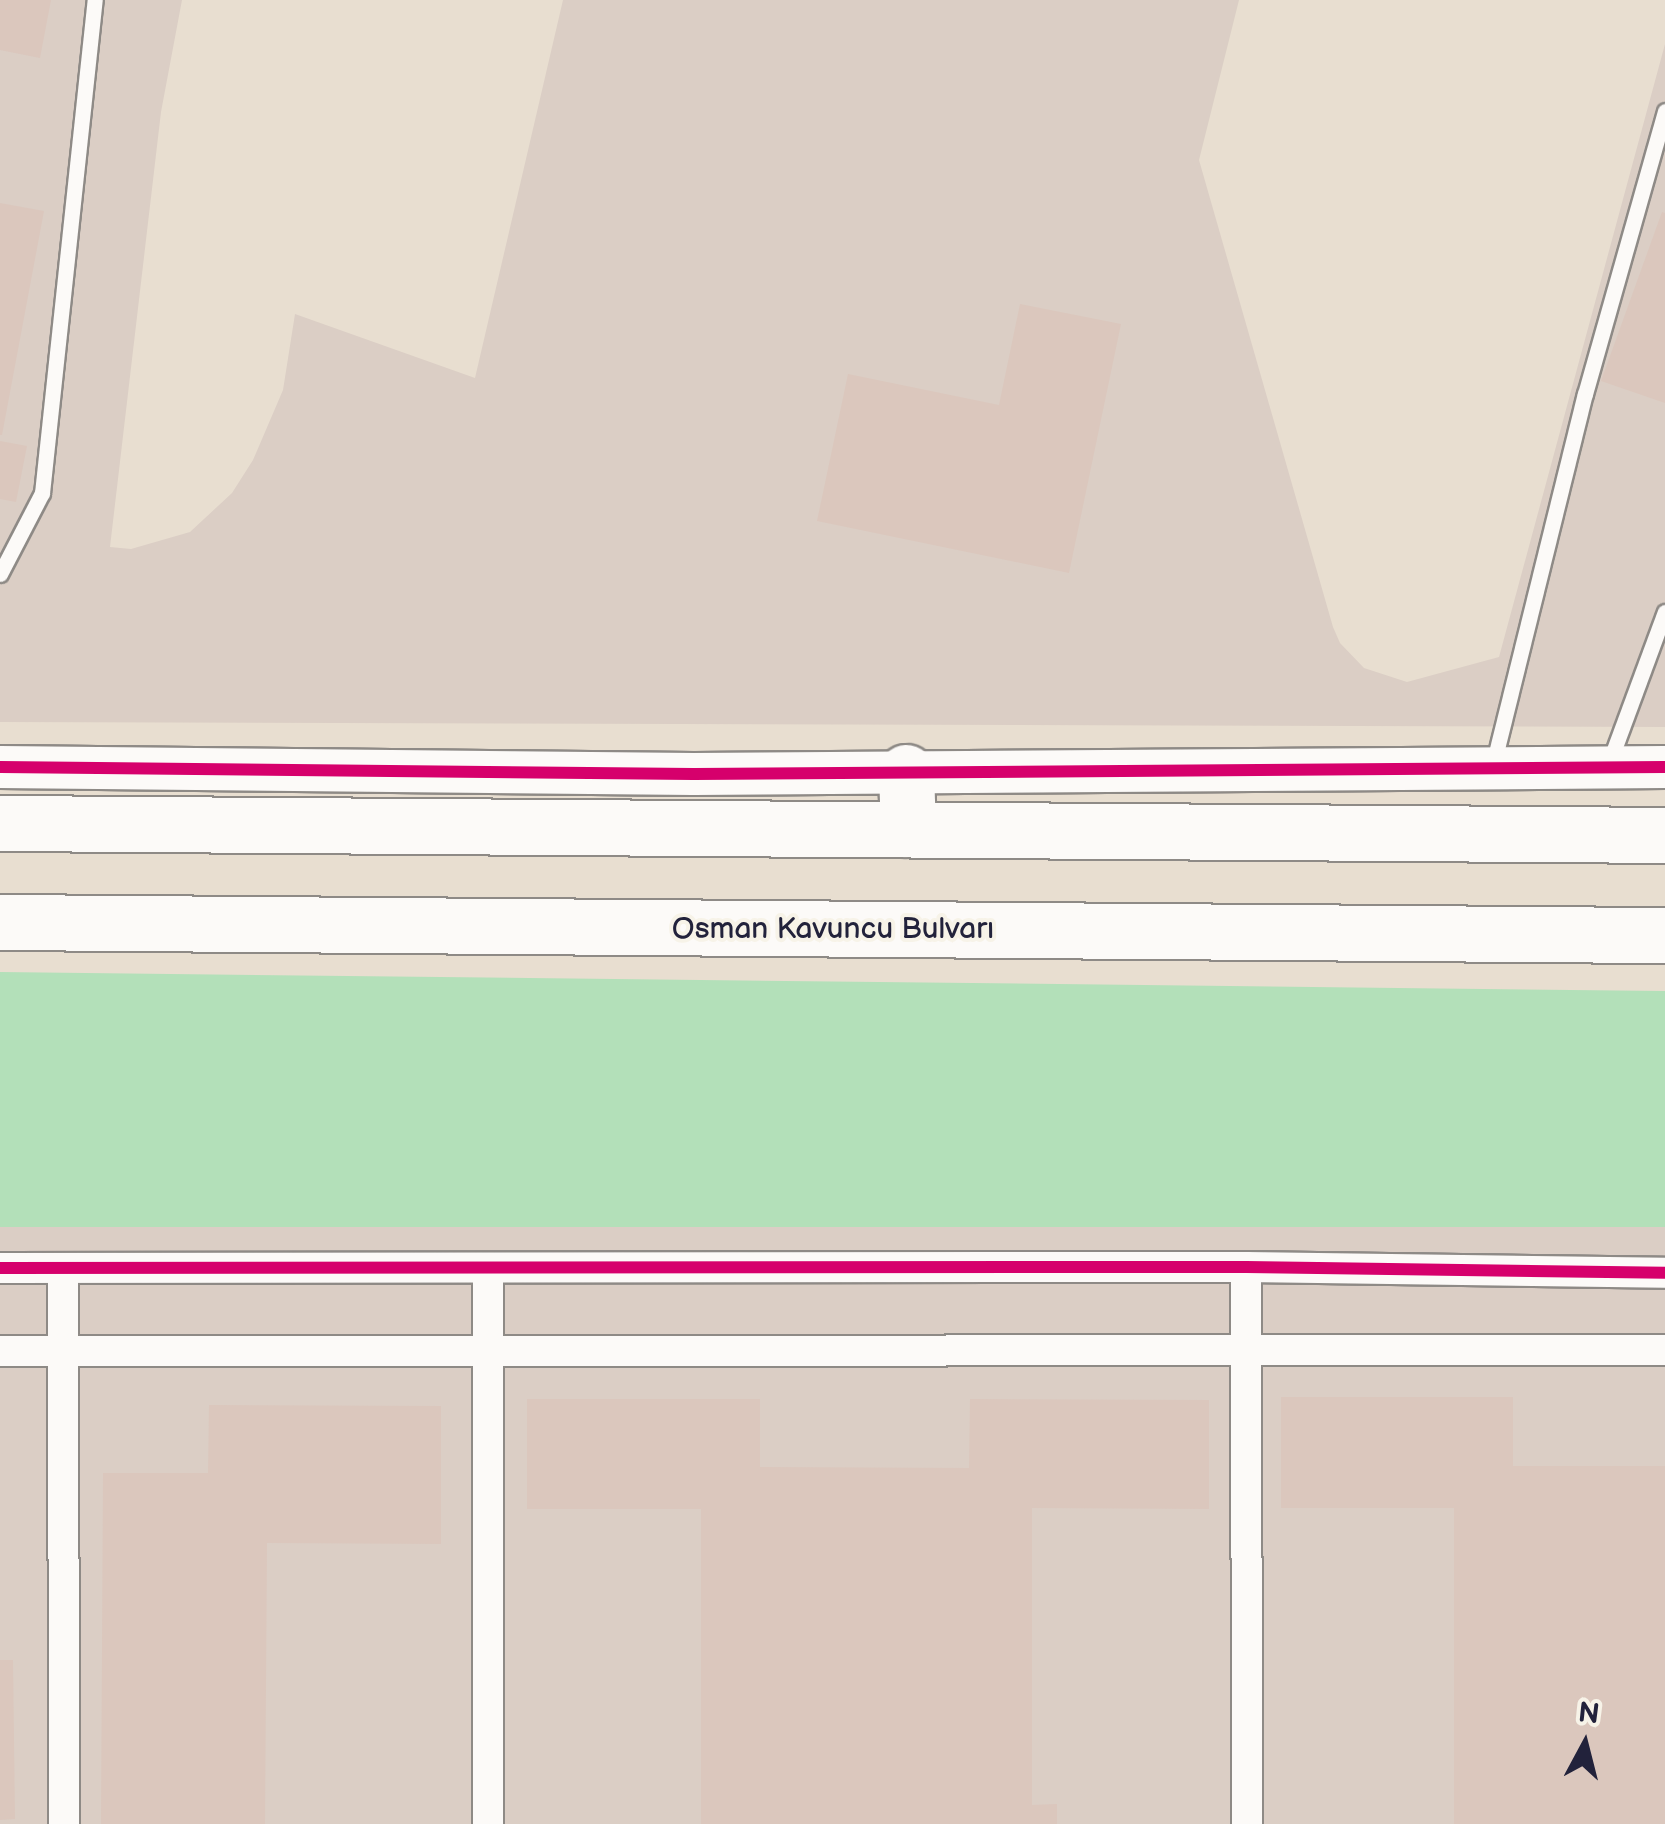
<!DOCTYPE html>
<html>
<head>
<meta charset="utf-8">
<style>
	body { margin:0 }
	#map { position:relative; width:1665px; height:1824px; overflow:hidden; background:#e8ded0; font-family:"Balsamiq Sans",sans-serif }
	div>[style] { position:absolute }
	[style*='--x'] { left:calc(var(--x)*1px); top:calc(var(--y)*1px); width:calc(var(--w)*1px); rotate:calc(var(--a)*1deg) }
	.industrial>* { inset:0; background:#dbcec5 }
	.green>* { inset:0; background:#b3e0b9 }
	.building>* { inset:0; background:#dbc7bd }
	.roads { filter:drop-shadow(2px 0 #8e8a86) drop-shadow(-2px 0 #8e8a86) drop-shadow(0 2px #8e8a86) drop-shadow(0 -2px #8e8a86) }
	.lane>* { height:15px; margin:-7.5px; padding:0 7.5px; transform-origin:7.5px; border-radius:7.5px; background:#fcfaf8 }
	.street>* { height:30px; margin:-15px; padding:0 15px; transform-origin:15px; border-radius:15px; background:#fcfaf8 }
	.secondary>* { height:42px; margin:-21px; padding:0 21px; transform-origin:21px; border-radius:21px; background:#fcfaf8 }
	.highway>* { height:55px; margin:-27.5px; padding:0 27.5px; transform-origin:27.5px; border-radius:27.5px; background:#fcfaf8 }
	.cycleway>* { height:12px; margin:-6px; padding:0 6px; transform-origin:6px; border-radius:6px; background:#d6006c }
	span { translate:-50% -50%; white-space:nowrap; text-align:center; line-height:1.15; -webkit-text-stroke:8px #f7f3e8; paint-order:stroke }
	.street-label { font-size:30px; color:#22223b }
	.north { position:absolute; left:1535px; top:1694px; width:100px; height:100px; -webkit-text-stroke:8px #f7f3e8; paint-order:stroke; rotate:7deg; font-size:28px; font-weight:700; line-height:40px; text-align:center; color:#22223b }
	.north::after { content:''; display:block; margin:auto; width:35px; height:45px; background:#22223b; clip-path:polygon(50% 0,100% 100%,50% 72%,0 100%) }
</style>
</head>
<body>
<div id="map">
	<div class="industrial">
		<div style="clip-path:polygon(0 0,182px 0,161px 112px,110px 547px,131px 549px,190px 532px,232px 493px,253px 460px,283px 390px,295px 314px,475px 378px,563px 0,1239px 0,1199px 160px,1333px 627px,1340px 643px,1364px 668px,1407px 682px,1499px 657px,1665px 44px,1665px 727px,0 722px)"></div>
		<div style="clip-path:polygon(0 1227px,1665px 1227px,1665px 1824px,0 1824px)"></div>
	</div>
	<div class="green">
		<div style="clip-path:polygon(0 972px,1665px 991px,1665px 1227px,0 1227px)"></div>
	</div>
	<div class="building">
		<div style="clip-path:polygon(0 0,51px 0,40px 58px,0 50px)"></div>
		<div style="clip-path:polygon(0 203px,44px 211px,2px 435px,0 435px)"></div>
		<div style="clip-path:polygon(1662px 212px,1665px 213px,1665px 403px,1601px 381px)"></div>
		<div style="clip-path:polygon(1020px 304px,1121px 324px,1069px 573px,817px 521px,848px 374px,999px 405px)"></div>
		<div style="clip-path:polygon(0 441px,27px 446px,16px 502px,0 499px)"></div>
		<div style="clip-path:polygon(1281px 1397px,1513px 1397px,1513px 1466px,1665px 1466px,1665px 1824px,1454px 1824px,1454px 1508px,1281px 1508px)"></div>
		<div style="clip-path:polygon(527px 1399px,760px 1399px,760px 1467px,969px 1468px,970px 1399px,1209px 1400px,1209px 1509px,1032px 1508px,1032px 1805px,1057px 1804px,1057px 1824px,701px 1824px,701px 1509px,527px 1509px)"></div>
		<div style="clip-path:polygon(209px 1405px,441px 1406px,441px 1544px,267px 1543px,265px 1824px,101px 1824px,103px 1473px,208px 1473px)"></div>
		<div style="clip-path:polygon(0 1660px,13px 1660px,15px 1819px,0 1820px)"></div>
	</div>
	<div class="roads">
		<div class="lane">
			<div style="--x:0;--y:574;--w:91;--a:-62.6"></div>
			<div style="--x:42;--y:493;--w:496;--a:-83.9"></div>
			<div style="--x:1609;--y:763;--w:161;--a:-69.7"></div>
			<div style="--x:1493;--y:765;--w:382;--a:-76.1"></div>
			<div style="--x:1585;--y:394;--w:294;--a:-74.2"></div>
		</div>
		<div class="street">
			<div style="--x:1246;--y:1267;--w:557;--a:89.9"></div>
			<div style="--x:0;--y:1268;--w:1246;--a:-0.05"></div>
			<div style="--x:1246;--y:1267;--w:419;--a:0.8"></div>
			<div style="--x:63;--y:1268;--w:556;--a:89.9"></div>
			<div style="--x:488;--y:1268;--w:556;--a:90"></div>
			<div style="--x:0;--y:1351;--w:1665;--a:-0.03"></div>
		</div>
		<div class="secondary">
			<div style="--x:0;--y:767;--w:694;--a:0.58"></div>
			<div style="--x:694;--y:774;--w:971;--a:-0.41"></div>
		</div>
		<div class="highway">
			<div style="--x:906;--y:772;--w:57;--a:88"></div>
			<div style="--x:0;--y:823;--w:1665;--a:0.41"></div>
			<div style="--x:0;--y:922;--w:1665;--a:0.45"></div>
		</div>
	</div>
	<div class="cycleway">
		<div style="--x:0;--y:767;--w:694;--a:0.58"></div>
		<div style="--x:694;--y:774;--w:971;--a:-0.41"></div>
		<div style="--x:0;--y:1268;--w:1246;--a:-0.05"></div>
		<div style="--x:1246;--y:1267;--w:419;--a:0.8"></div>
	</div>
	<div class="street-label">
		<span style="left:833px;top:929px">Osman Kavuncu Bulvarı</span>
	</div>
	<div class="north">N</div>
</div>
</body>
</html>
